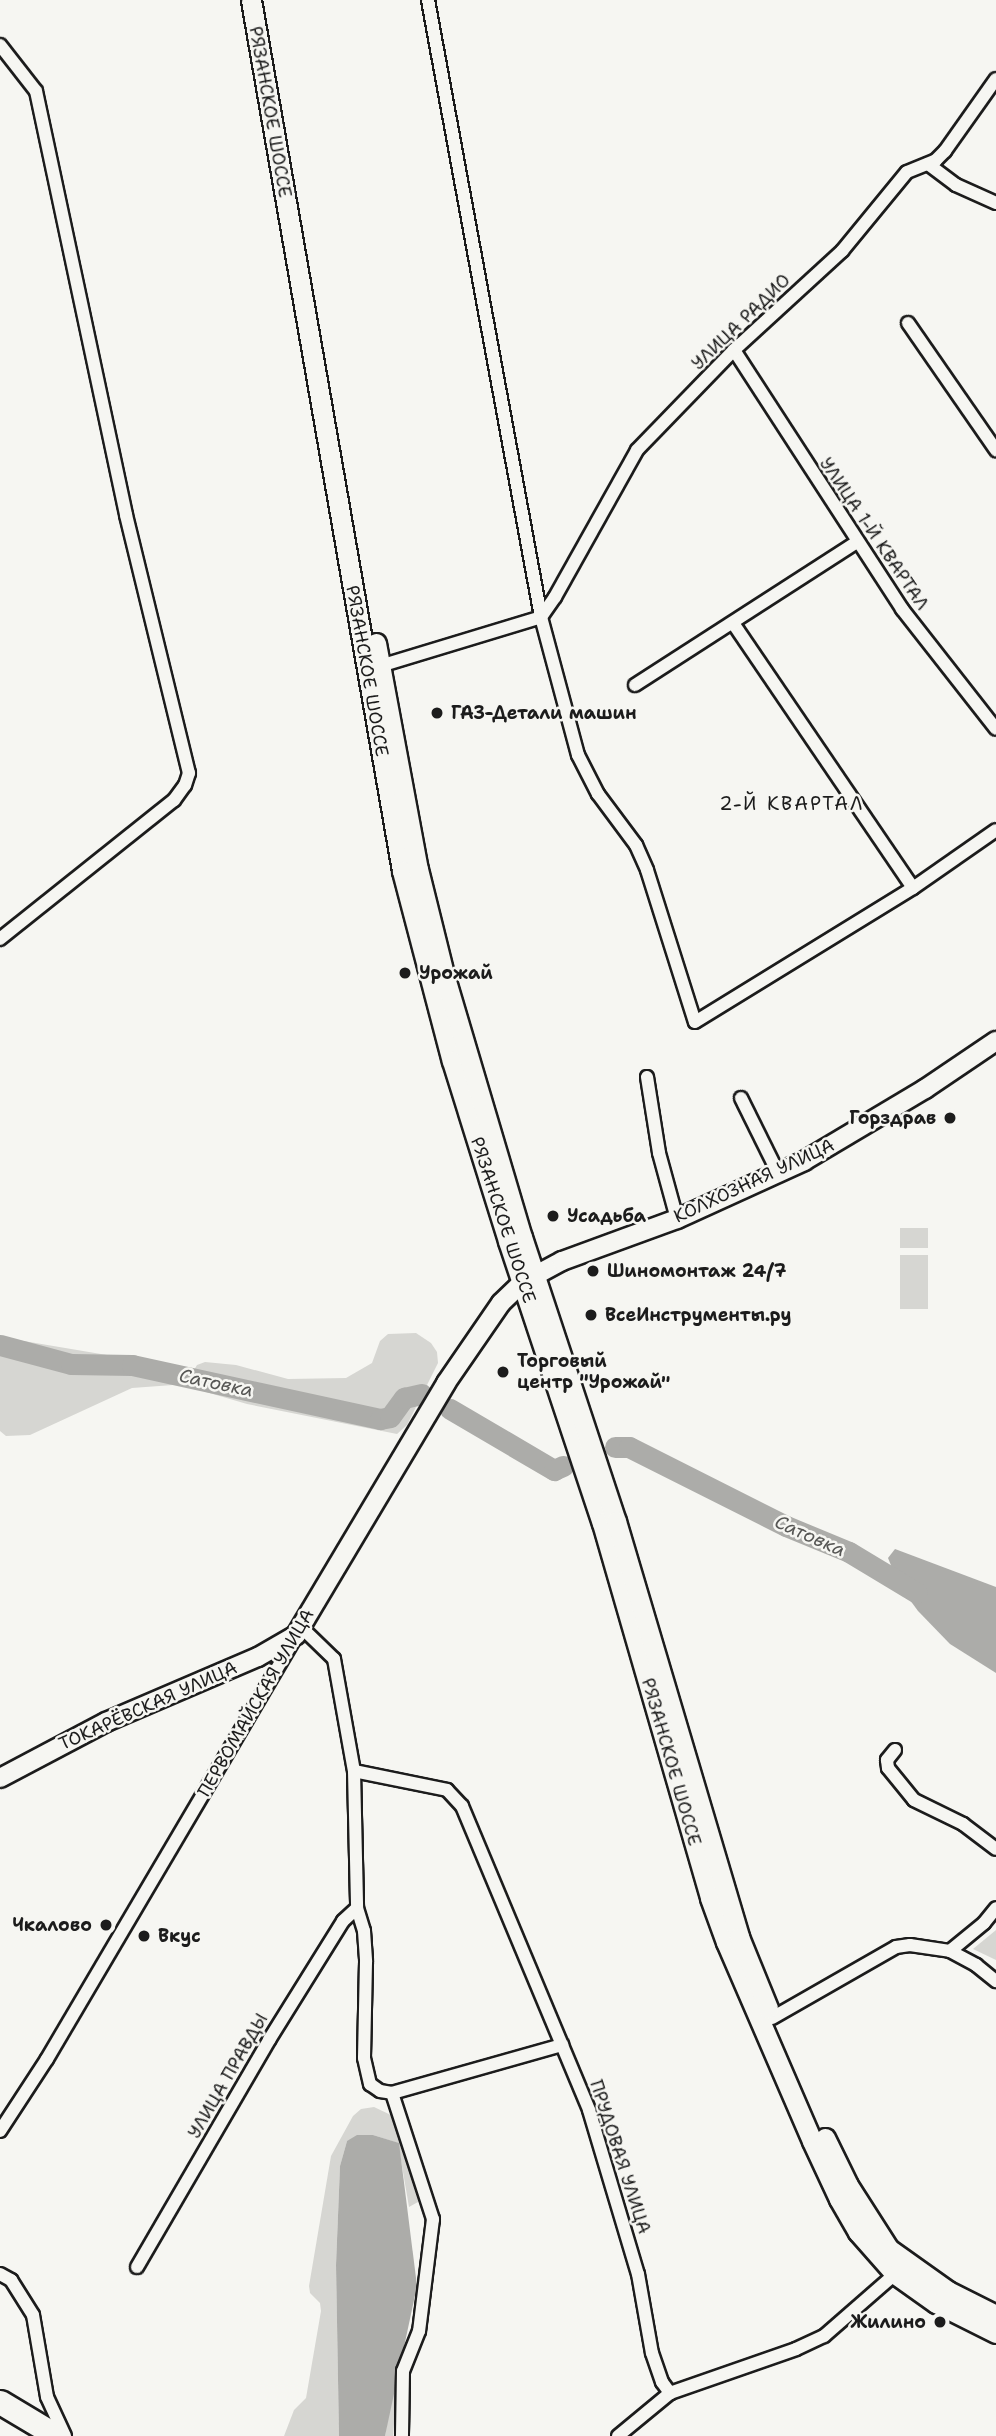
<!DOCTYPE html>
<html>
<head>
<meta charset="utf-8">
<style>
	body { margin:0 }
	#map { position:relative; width:996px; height:2436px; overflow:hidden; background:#f6f6f2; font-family:"Shantell Sans",sans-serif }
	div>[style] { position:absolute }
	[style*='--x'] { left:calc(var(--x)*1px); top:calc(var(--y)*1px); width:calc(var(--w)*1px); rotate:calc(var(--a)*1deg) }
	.green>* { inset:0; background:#d6d6d2 }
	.water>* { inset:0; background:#acaca9 }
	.river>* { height:21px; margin:-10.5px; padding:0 10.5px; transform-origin:10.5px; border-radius:10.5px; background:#acaca9 }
	.roads { filter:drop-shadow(2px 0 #1c1c1c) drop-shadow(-2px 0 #1c1c1c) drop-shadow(0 2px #1c1c1c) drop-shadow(0 -2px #1c1c1c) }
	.street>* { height:12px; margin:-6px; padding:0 6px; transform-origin:6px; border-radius:6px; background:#f6f6f2 }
	.secondary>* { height:18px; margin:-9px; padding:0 9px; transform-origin:9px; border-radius:9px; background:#f6f6f2 }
	.primary>* { height:19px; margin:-9.5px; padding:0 9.5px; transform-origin:9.5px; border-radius:9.5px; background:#f6f6f2 }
	.highway>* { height:23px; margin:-11.5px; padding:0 11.5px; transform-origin:11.5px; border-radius:11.5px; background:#f6f6f2 }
	.dots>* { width:19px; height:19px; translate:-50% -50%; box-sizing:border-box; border:4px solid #f6f6f2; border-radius:50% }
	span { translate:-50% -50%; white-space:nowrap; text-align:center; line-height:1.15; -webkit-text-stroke:5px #f6f6f2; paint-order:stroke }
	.street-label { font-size:18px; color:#1c1c1c }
	.poi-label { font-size:18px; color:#1c1c1c; font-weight:700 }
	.left { translate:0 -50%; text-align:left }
	.right { translate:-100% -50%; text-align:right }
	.neighbourhood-label { font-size:19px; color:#1c1c1c; letter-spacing:2px }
	.water-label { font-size:19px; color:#565654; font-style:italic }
</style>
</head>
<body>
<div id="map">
	<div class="green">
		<div style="clip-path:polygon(900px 1228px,928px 1228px,928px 1248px,900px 1248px)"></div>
		<div style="clip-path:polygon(900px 1255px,928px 1255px,928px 1309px,900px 1309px)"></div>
		<div style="clip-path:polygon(416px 1333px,431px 1343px,437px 1352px,438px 1363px,407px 1425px,397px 1434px,247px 1404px,206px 1392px,194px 1382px,194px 1370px,197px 1365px,205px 1362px,236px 1365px,288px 1379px,346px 1378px,372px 1363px,380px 1341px,388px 1334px)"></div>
		<div style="clip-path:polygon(0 1337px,172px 1366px,181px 1370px,180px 1381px,173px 1385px,132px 1388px,30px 1435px,6px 1436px,0 1431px)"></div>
		<div style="clip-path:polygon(996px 1930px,996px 1960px,973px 1949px)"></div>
		<div style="clip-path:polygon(374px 2107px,393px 2116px,420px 2191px,418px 2202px,409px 2207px,398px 2143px,373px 2135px,347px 2141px,340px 2166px,336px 2265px,339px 2436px,284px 2436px,294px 2410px,306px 2398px,321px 2311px,320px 2303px,310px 2293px,309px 2286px,331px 2156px,353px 2116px,361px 2109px)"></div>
		<div style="clip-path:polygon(393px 2387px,396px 2400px,393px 2436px,385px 2436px)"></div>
	</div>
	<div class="water">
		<div style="clip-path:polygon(895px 1549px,996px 1587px,996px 1673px,950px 1644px,918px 1611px,899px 1585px,888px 1558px)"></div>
		<div style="clip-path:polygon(357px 2135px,373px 2135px,399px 2143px,417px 2286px,385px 2436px,339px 2436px,336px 2265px,340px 2166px,347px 2141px)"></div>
	</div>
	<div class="river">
		<div style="--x:0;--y:1345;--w:73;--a:15"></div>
		<div style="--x:71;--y:1364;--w:61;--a:0.9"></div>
		<div style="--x:132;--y:1365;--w:254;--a:12.3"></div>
		<div style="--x:380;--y:1419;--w:10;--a:-11"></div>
		<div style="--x:390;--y:1417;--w:24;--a:-54"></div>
		<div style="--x:404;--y:1398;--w:18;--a:-13"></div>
		<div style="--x:450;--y:1409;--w:121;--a:30.4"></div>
		<div style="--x:554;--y:1470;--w:10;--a:-24"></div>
		<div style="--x:615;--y:1447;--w:14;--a:0"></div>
		<div style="--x:629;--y:1447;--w:176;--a:26.7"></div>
		<div style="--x:786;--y:1526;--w:68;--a:22.4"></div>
		<div style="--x:849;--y:1552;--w:79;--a:31.1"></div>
	</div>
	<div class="roads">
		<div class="street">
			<div style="--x:428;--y:0;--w:627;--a:79.62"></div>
			<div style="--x:541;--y:617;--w:143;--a:75"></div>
			<div style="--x:578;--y:755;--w:44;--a:62.9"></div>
			<div style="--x:598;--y:794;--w:64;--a:53.3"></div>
			<div style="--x:636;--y:845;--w:27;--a:66"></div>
			<div style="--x:647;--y:870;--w:159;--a:72.5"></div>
			<div style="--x:695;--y:1022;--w:256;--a:-31.6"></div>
			<div style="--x:913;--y:888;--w:101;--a:-34.9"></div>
			<div style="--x:0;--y:45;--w:58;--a:52"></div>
			<div style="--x:36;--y:91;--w:433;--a:78"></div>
			<div style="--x:126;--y:515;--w:266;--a:76.3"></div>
			<div style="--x:189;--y:773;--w:13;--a:108"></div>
			<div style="--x:185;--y:785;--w:19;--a:126"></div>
			<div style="--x:174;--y:800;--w:223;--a:141.4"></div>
			<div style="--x:928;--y:164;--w:35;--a:37"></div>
			<div style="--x:956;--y:185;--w:44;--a:24.2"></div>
			<div style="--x:908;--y:323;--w:155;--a:55.3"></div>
			<div style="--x:734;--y:350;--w:309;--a:57"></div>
			<div style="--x:902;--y:609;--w:152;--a:51.9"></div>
			<div style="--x:733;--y:623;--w:320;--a:55.8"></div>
			<div style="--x:380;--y:666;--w:168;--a:-16.9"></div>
			<div style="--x:541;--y:617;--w:24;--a:-55"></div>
			<div style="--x:555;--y:597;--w:168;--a:-60.8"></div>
			<div style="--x:637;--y:450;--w:139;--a:-45.9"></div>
			<div style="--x:734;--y:350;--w:147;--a:-42.5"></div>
			<div style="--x:842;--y:251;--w:102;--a:-50.6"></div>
			<div style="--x:907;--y:172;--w:31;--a:-22"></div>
			<div style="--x:936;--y:160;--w:13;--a:-45"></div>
			<div style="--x:945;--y:151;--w:88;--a:-54.7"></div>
			<div style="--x:635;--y:685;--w:264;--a:-32.8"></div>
			<div style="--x:647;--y:1077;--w:77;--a:81"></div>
			<div style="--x:659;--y:1153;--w:68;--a:74.7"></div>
			<div style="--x:741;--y:1098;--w:84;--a:63.7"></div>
			<div style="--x:301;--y:1627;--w:46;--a:44.1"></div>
			<div style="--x:334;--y:1659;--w:114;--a:79.9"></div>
			<div style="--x:354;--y:1771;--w:137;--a:88.7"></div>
			<div style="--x:357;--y:1908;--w:24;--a:73"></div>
			<div style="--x:364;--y:1931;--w:31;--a:86"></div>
			<div style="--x:366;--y:1962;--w:96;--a:91.2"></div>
			<div style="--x:364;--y:2058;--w:27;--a:77"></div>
			<div style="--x:370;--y:2084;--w:12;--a:35"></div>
			<div style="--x:380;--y:2091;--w:12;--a:9"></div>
			<div style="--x:392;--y:2093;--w:177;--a:-15.8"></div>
			<div style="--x:895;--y:1750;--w:13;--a:129"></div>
			<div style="--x:887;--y:1760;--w:8;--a:83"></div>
			<div style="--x:888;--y:1768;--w:41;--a:50.9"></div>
			<div style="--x:914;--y:1800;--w:55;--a:26.1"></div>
			<div style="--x:963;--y:1824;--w:41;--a:37.1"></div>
			<div style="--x:354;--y:1771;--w:95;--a:11.5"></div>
			<div style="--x:447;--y:1790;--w:22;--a:47"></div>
			<div style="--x:462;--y:1806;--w:329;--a:67.3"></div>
			<div style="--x:589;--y:2110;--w:171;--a:73.4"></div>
			<div style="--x:638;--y:2274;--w:80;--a:80"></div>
			<div style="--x:652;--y:2353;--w:31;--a:71"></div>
			<div style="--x:662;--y:2382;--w:14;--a:54"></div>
			<div style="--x:950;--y:1951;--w:44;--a:-39.5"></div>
			<div style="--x:984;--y:1923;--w:19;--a:-51"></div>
			<div style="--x:772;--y:2018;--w:143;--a:-29.8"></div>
			<div style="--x:896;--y:1947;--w:14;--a:-8"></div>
			<div style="--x:910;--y:1945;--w:40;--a:8.5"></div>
			<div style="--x:950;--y:1951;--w:30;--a:28"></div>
			<div style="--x:976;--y:1965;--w:26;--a:39"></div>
			<div style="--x:392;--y:2093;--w:133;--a:72"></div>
			<div style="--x:433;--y:2219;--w:113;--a:97.1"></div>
			<div style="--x:419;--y:2331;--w:43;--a:111.8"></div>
			<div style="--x:403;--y:2371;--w:65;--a:90.9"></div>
			<div style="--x:0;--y:2131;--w:86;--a:-56.9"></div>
			<div style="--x:47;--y:2059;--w:491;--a:-59.5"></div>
			<div style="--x:137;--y:2267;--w:263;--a:-59.8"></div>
			<div style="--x:269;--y:2040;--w:140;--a:-58.1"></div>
			<div style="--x:343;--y:1921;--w:19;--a:-43"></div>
			<div style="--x:0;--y:2274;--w:13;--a:29"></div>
			<div style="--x:11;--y:2280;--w:41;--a:57.8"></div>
			<div style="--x:33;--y:2315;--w:83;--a:80.3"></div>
			<div style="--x:47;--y:2397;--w:43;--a:65.2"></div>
			<div style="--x:618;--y:2436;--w:67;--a:-39.6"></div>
			<div style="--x:670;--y:2393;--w:133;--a:-19.2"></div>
			<div style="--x:796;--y:2349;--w:31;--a:-25"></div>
			<div style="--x:824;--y:2336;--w:94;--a:-41.1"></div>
		</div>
		<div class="secondary">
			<div style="--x:0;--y:1778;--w:120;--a:-27.8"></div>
			<div style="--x:106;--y:1722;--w:165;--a:-23.2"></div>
			<div style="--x:258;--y:1657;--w:44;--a:-30.1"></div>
			<div style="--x:296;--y:1635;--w:293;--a:-59.2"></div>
			<div style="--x:446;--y:1383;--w:97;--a:-55.5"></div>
			<div style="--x:501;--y:1303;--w:30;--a:-44"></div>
			<div style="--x:523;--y:1282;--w:44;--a:-28.3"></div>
			<div style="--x:562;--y:1261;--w:122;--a:-20.1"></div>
			<div style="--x:677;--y:1219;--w:140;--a:-24.5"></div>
			<div style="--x:804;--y:1161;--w:141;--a:-30.8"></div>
			<div style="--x:925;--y:1089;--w:86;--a:-34.1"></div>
		</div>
		<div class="primary">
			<div style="--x:251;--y:0;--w:884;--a:80.16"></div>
			<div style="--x:402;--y:871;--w:196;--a:75.3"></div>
			<div style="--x:452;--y:1061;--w:189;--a:72.7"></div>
			<div style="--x:508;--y:1241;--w:297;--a:71.6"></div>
			<div style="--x:602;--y:1523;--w:390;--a:73.9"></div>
			<div style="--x:710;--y:1898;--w:47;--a:70"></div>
			<div style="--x:726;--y:1942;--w:217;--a:66.6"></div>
			<div style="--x:812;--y:2141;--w:64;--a:65"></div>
			<div style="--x:839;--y:2199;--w:38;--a:60"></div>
			<div style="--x:858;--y:2232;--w:56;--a:48.6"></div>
			<div style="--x:895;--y:2274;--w:50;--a:35.3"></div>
			<div style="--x:936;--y:2303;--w:67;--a:26.6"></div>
			<div style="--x:376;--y:643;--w:230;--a:79.5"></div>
			<div style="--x:418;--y:869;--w:108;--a:76.1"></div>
			<div style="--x:444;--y:974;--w:274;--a:73.5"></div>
			<div style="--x:522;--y:1237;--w:299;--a:71.7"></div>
			<div style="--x:616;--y:1521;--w:434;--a:73.5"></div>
			<div style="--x:739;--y:1937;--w:77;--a:67.8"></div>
			<div style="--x:825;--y:2138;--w:52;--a:63.9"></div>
			<div style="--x:848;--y:2185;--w:76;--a:57.4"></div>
			<div style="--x:889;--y:2249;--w:72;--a:35.4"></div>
			<div style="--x:948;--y:2291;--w:54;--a:26.6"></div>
		</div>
		<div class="highway">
			<div style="--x:0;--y:2402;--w:66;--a:30.8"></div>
		</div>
	</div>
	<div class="dots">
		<div style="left:437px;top:713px;background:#1c1c1c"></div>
		<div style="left:405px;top:973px;background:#1c1c1c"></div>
		<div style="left:950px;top:1118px;background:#1c1c1c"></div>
		<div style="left:553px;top:1216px;background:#1c1c1c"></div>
		<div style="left:593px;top:1271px;background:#1c1c1c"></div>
		<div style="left:591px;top:1315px;background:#1c1c1c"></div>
		<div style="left:503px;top:1372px;background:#1c1c1c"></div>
		<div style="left:106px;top:1925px;background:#1c1c1c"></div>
		<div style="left:144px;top:1936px;background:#1c1c1c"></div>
		<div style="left:940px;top:2322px;background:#1c1c1c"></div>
	</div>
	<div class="street-label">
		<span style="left:270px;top:112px;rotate:80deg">РЯЗАНСКОЕ ШОССЕ</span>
		<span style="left:741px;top:322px;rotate:-44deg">УЛИЦА РАДИО</span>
		<span style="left:874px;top:534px;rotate:56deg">УЛИЦА 1-Й КВАРТАЛ</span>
		<span style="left:367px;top:671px;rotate:80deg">РЯЗАНСКОЕ ШОССЕ</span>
		<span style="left:754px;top:1181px;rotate:-25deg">КОЛХОЗНАЯ УЛИЦА</span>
		<span style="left:503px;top:1220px;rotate:72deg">РЯЗАНСКОЕ ШОССЕ</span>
		<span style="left:256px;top:1703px;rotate:-60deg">ПЕРВОМАЙСКАЯ УЛИЦА</span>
		<span style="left:148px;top:1706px;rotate:-24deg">ТОКАРЁВСКАЯ УЛИЦА</span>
		<span style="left:671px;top:1762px;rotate:74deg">РЯЗАНСКОЕ ШОССЕ</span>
		<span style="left:228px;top:2076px;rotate:-60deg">УЛИЦА ПРАВДЫ</span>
		<span style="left:620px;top:2157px;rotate:72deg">ПРУДОВАЯ УЛИЦА</span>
	</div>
	<div class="poi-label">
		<span class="left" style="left:451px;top:713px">ГАЗ-Детали машин</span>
		<span class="left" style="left:419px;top:973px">Урожай</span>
		<span class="right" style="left:936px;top:1118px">Горздрав</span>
		<span class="left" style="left:567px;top:1216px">Усадьба</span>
		<span class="left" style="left:607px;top:1271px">Шиномонтаж 24/7</span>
		<span class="left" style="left:605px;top:1315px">ВсеИнструменты.ру</span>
		<span class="left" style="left:517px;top:1372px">Торговый<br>центр "Урожай"</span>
		<span class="right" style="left:92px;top:1925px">Чкалово</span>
		<span class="left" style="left:158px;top:1936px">Вкус</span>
		<span class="right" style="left:926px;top:2322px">Жилино</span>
	</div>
	<div class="neighbourhood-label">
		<span style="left:792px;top:804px">2-Й КВАРТАЛ</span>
	</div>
	<div class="water-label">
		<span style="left:216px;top:1383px;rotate:12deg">Сатовка</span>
		<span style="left:810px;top:1536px;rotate:24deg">Сатовка</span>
	</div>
</div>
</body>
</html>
